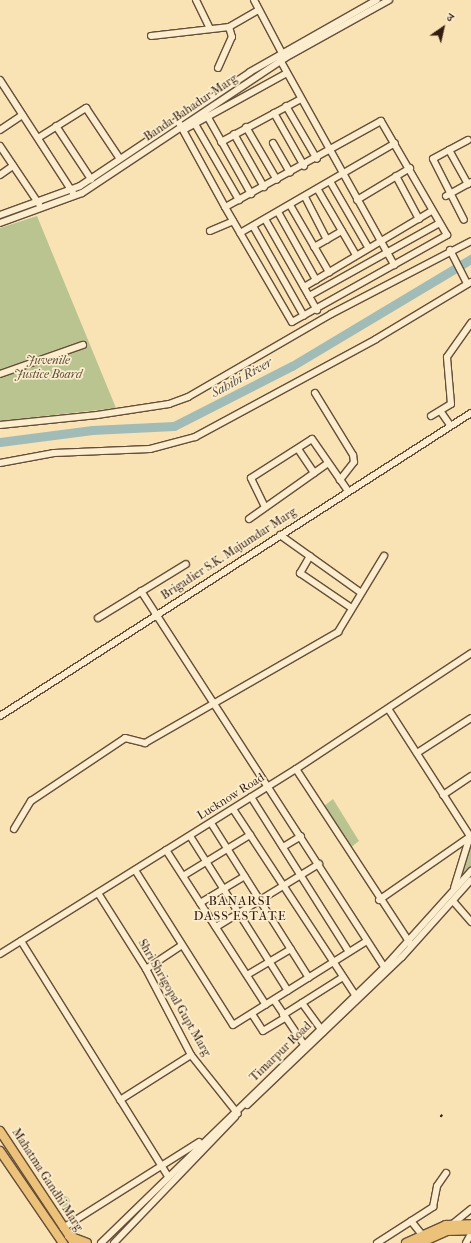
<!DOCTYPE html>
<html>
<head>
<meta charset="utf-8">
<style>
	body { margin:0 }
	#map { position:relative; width:471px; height:1243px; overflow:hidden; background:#f9e3b4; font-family:"IM FELL French Canon","Noto Serif Devanagari",serif }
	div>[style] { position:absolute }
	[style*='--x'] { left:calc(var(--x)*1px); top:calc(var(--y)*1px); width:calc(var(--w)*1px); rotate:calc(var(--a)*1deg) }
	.green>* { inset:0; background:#bac490 }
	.round { border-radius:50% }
	.river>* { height:9px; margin:-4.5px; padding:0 4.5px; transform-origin:4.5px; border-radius:4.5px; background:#a1bcb7 }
	.roads { filter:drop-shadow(1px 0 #654e39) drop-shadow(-1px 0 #654e39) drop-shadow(0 1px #654e39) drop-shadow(0 -1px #654e39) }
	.minor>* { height:6px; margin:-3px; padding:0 3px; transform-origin:3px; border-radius:3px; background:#fbedce }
	.major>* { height:8px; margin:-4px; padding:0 4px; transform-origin:4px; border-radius:4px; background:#ecc27a }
	.rail>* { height:1.5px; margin-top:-0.75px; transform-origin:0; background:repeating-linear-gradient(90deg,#341c10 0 7px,transparent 0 14px) }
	span { translate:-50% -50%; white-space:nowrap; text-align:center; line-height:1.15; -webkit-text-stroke:3.5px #fbedce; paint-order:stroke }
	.street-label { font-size:12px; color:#341c10 }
	.park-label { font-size:12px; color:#5c4e36; font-style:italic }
	.water-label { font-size:13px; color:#554c42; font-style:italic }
	.neighbourhood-label { font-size:13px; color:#341c10; letter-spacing:1px }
	.north { position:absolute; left:423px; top:8px; width:40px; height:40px; -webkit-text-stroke:3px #fbedce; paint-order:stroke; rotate:34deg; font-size:11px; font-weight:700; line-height:16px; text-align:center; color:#341c10 }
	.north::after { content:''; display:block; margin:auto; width:14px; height:18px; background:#341c10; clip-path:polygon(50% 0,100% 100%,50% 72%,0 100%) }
</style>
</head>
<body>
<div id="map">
	<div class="green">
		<div style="clip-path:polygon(37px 216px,116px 408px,0 421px,0 228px)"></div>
		<div style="clip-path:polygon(333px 799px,359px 841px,350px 848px,324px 806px)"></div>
		<div style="clip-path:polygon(471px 841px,471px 867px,462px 877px,460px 876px)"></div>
		<div class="round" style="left:58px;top:1196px;width:12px;height:12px"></div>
	</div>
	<div class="river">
		<div style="--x:0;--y:442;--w:93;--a:-7.4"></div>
		<div style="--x:92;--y:430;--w:82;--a:-2.8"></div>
		<div style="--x:174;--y:426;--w:132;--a:-27"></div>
		<div style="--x:292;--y:366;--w:209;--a:-30.9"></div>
	</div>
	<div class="roads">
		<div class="minor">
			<div style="--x:196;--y:0;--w:32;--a:64"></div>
			<div style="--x:254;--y:0;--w:62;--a:62.2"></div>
			<div style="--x:151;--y:36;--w:79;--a:-6.6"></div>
			<div style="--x:229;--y:27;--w:34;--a:-30"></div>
			<div style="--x:279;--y:58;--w:237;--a:60.9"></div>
			<div style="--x:218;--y:68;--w:34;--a:-66"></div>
			<div style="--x:232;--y:37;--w:10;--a:-107"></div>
			<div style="--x:0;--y:80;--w:135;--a:57.1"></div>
			<div style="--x:286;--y:106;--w:61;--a:59.7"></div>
			<div style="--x:274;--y:113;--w:61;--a:60.5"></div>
			<div style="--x:206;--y:114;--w:92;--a:60.6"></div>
			<div style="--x:178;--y:121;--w:98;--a:61.3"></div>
			<div style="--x:225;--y:207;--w:133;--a:59.8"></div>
			<div style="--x:292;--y:322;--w:178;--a:-29.3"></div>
			<div style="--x:447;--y:235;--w:132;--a:-120.1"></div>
			<div style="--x:381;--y:121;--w:178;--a:151.1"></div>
			<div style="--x:195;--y:124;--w:88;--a:59.9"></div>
			<div style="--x:56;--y:126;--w:64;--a:56.6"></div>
			<div style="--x:246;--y:127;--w:61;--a:59.7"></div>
			<div style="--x:185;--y:129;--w:116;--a:-28.8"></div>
			<div style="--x:0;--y:130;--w:27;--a:-34"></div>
			<div style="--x:234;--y:134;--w:61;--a:60.5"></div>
			<div style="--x:38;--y:138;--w:57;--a:-32"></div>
			<div style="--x:86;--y:108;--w:61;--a:56.3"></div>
			<div style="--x:468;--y:140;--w:21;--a:152"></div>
			<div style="--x:449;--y:150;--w:39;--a:61"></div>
			<div style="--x:221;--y:142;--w:91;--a:-28.3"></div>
			<div style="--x:273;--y:143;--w:34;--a:60"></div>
			<div style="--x:0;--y:146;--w:70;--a:56.1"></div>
			<div style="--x:449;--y:150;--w:18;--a:151"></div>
			<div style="--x:433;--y:159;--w:68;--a:63.1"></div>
			<div style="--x:0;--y:175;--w:16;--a:-35"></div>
			<div style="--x:396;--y:176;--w:49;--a:61.9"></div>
			<div style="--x:331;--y:183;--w:74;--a:60"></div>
			<div style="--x:318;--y:190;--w:75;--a:59.7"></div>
			<div style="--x:446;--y:196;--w:29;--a:-29"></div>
			<div style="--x:305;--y:197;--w:48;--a:62.9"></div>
			<div style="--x:357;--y:200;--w:62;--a:-31.1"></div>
			<div style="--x:290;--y:205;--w:78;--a:59.8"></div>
			<div style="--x:278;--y:212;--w:78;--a:60.8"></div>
			<div style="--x:0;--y:215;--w:85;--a:-19.9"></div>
			<div style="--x:80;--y:186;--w:205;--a:-33.8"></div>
			<div style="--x:250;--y:72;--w:146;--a:-29.6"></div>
			<div style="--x:265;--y:219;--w:105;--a:60.3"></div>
			<div style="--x:0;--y:223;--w:87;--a:-20.1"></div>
			<div style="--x:82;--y:193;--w:244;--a:-33.6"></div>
			<div style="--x:285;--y:58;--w:119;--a:-29.1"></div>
			<div style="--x:253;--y:226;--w:103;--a:60.5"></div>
			<div style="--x:210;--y:231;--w:25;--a:-23"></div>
			<div style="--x:240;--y:233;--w:179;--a:-30.1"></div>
			<div style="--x:314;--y:247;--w:32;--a:-30"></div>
			<div style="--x:450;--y:250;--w:38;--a:63"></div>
			<div style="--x:304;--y:287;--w:147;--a:-30.8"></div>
			<div style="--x:309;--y:296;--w:148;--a:-29.2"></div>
			<div style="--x:0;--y:374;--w:88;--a:-19.3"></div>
			<div style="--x:315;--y:393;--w:73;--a:58.5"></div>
			<div style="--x:353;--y:455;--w:7;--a:82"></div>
			<div style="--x:354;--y:462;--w:23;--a:128"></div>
			<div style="--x:441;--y:412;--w:16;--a:55"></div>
			<div style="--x:431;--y:416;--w:23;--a:-31"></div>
			<div style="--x:451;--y:404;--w:47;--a:-94.9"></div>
			<div style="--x:447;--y:357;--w:42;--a:-54.8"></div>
			<div style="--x:0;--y:425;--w:98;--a:-5.9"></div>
			<div style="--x:97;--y:415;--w:73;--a:-8.7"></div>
			<div style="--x:169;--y:404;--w:20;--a:-20"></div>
			<div style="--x:188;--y:397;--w:165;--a:-30.1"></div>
			<div style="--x:331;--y:314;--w:158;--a:-27.5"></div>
			<div style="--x:298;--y:449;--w:29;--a:56"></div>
			<div style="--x:0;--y:463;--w:55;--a:-10.5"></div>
			<div style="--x:54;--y:453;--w:96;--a:-2.4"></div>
			<div style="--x:150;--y:449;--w:47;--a:-14.9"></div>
			<div style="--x:195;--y:437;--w:206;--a:-28.4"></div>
			<div style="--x:376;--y:339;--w:111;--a:-31"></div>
			<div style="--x:265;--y:507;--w:32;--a:-116"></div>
			<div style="--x:251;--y:478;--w:72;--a:-32.6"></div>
			<div style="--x:312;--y:439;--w:63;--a:55.3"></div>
			<div style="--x:249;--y:519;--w:97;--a:-35.3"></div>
			<div style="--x:280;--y:535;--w:98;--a:35.5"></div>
			<div style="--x:310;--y:556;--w:20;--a:120"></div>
			<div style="--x:300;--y:573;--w:60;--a:34.2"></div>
			<div style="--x:141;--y:591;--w:450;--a:57.1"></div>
			<div style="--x:98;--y:618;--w:103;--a:-31.5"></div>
			<div style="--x:389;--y:710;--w:150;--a:57.3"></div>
			<div style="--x:470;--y:836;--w:54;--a:107.1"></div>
			<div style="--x:0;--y:716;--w:560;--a:-32.75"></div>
			<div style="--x:417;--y:753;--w:64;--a:-32.9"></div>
			<div style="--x:296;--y:769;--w:210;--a:56.8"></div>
			<div style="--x:443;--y:795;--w:34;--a:-34"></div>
			<div style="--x:251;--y:797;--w:183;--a:57.7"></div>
			<div style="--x:233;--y:809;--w:226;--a:56.7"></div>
			<div style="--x:211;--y:823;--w:183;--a:57.7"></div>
			<div style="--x:14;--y:829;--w:33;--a:-59"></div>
			<div style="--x:31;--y:801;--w:113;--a:-33.8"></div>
			<div style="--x:125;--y:738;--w:21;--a:14"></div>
			<div style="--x:145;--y:743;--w:223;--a:-29.9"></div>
			<div style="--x:338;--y:632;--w:89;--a:-58.8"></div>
			<div style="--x:190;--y:836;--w:183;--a:57.7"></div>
			<div style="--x:283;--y:847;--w:21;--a:-31"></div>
			<div style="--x:166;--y:850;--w:184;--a:57.2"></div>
			<div style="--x:135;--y:870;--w:183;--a:57.7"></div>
			<div style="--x:233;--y:1025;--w:158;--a:-32.1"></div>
			<div style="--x:183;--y:876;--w:79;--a:-31.5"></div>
			<div style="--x:98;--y:893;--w:90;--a:57.7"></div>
			<div style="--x:146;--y:969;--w:97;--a:62.4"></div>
			<div style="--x:191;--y:1055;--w:75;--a:51.5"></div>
			<div style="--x:379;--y:900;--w:112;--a:-34.8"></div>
			<div style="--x:453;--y:901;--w:28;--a:49"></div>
			<div style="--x:200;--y:903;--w:52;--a:-31"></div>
			<div style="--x:216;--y:927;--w:121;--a:-31.5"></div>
			<div style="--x:21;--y:941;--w:277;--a:58"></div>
			<div style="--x:0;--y:954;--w:349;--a:-32"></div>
			<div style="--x:296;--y:769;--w:210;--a:-33.5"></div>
			<div style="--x:146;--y:969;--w:43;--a:-33.7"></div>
			<div style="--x:247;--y:975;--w:51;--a:-30.6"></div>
			<div style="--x:274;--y:1000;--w:55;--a:56"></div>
			<div style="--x:302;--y:1003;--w:36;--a:54"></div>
			<div style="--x:252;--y:1014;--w:20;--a:57"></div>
			<div style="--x:263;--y:1031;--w:26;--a:-31"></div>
			<div style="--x:283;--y:1015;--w:71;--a:-32.3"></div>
			<div style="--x:120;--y:1100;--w:84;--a:-32.4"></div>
			<div style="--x:247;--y:1105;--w:214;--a:-43.7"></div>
			<div style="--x:402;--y:957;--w:103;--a:-48.1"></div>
			<div style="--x:411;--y:1221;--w:22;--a:51"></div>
			<div style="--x:450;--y:1226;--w:27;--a:-39"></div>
			<div style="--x:63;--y:1228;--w:161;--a:-32.3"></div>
			<div style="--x:101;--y:1243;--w:390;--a:-44.2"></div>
			<div style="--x:381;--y:971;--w:135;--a:-48"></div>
			<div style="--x:114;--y:1243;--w:175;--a:-46.2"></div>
			<div style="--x:377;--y:1243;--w:67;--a:-32.7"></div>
			<div style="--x:433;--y:1207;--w:21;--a:-79"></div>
			<div style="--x:437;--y:1186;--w:16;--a:-55"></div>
			<div style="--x:466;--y:1243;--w:10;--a:-61"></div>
		</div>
		<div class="major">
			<div style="--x:0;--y:1131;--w:134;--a:56.5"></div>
			<div style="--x:0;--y:1151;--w:112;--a:55.6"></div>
			<div style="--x:69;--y:1236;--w:19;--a:21"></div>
			<div style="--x:406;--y:1243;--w:44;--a:-24.2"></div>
			<div style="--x:446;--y:1225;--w:25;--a:-2"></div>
			<div style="--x:420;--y:1243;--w:30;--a:-24"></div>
			<div style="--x:447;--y:1231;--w:24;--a:-2"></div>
		</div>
	</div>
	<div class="rail">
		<div style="--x:440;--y:1117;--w:3;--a:-45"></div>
	</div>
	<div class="street-label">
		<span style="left:191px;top:108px;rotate:-34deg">Banda Bahadur Marg</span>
		<span style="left:229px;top:554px;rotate:-33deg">Brigadier S.K. Majumdar Marg</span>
		<span style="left:231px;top:797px;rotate:-32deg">Lucknow Road</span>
		<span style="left:174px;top:998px;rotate:60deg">Shri Shrigopal Gupt Marg</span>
		<span style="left:281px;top:1052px;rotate:-44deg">Timarpur Road</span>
		<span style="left:47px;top:1180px;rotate:57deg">Mahatma Gandhi Marg</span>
	</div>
	<div class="park-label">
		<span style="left:48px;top:368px">Juvenile<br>Justice Board</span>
	</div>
	<div class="water-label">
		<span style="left:242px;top:378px;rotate:-29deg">Sahibi River</span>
	</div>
	<div class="neighbourhood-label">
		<span style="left:240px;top:909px">BANARSI<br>DASS ESTATE</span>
	</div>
	<div class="north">उ</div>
</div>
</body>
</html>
